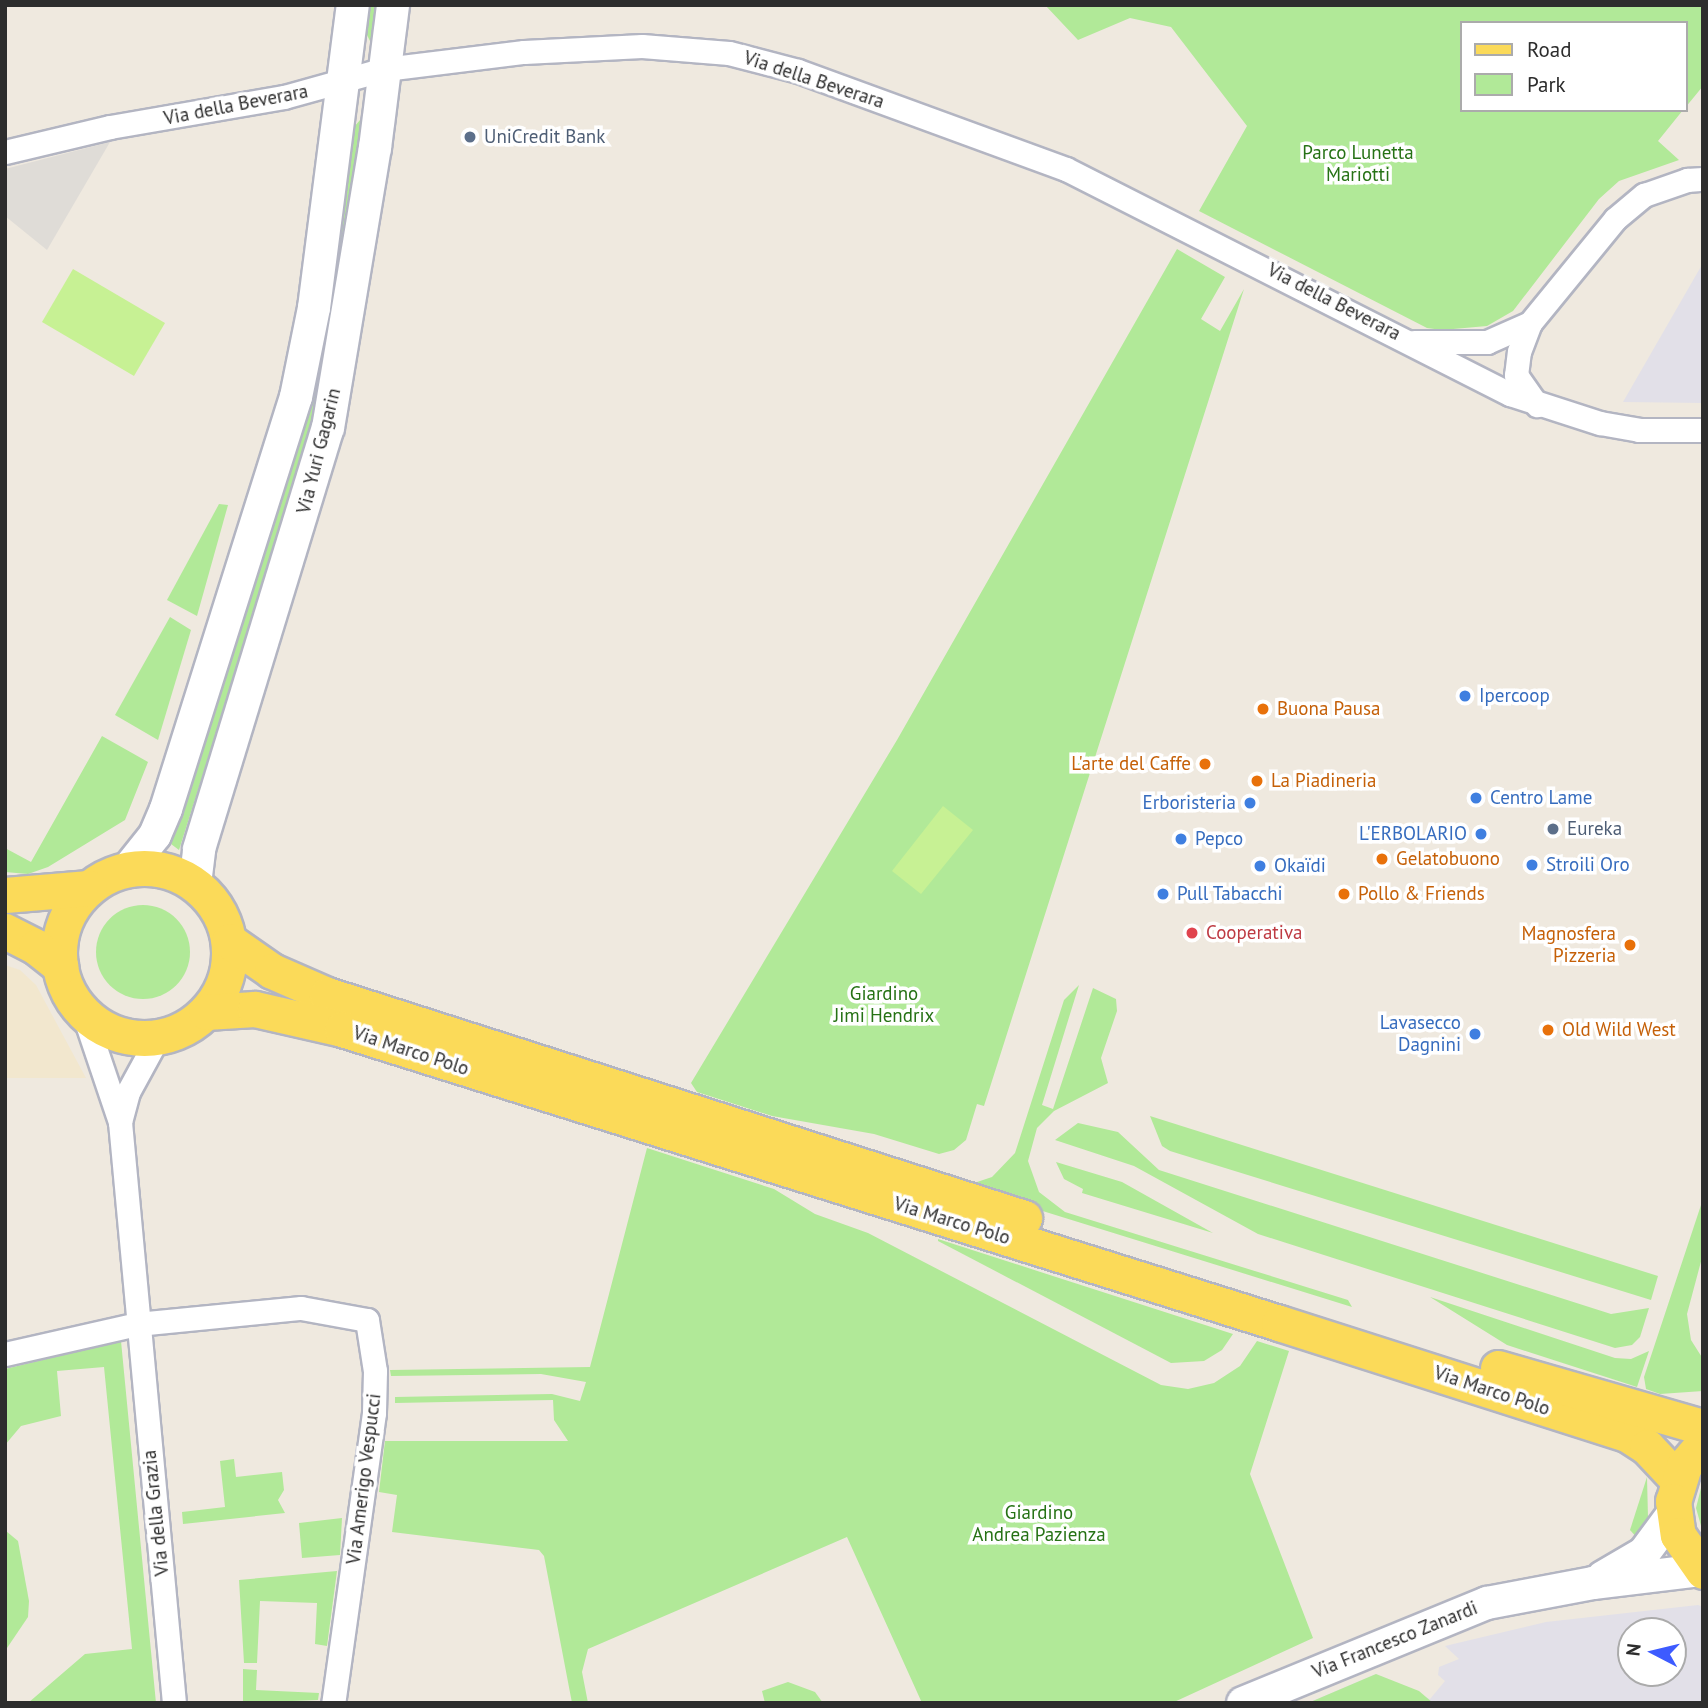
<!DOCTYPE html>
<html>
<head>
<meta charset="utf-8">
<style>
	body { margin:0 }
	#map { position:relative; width:1708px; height:1708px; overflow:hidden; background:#efe9df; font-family:"PT Sans",sans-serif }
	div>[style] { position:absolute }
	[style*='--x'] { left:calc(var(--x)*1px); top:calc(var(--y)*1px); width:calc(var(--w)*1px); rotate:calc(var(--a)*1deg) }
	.industrial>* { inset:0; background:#e2e0e8 }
	.education>* { inset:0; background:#f2e7ce }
	.green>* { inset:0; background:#b1e998 }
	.round { border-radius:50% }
	.pitch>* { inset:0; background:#c7f194 }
	.plaza>* { inset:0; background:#dfdcd7 }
	.roads { filter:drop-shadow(2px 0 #b3b5c2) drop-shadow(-2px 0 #b3b5c2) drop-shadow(0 2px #b3b5c2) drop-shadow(0 -2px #b3b5c2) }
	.minor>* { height:23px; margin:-11.5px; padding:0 11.5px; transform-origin:11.5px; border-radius:11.5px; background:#fff }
	.secondary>* { height:32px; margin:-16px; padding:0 16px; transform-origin:16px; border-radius:16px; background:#fff }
	.primary>* { height:35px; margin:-17.5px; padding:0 17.5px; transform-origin:17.5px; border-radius:17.5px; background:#fbda59 }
	.primary>.ring { margin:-17.5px; padding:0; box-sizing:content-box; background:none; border:35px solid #fbda59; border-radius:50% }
	.dots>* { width:19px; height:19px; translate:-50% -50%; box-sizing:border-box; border:4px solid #fff; border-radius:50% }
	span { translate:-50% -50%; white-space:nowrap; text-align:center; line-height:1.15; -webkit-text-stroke:7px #fff; paint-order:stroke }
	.street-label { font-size:19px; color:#2d2d2d }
	.service-label { font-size:19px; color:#4e5e75 }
	.left { translate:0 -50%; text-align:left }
	.park-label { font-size:19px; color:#267215 }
	.shop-label { font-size:19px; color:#366cbe }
	.right { translate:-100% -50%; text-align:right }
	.food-label { font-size:19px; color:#c56008 }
	.health-label { font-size:19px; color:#be3a42 }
	.frame { position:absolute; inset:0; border:7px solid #2d2d2d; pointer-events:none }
	.legend { position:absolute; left:1460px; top:21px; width:228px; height:91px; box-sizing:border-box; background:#fff; border:2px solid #ababab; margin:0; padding:9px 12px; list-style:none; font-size:21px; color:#2d2d2d }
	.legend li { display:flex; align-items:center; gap:14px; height:35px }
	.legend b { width:35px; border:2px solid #ababab }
	.north { position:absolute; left:1617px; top:1617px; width:70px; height:70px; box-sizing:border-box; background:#fff; border:2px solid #ababab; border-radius:50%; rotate:277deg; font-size:19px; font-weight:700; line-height:28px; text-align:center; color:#2d2d2d }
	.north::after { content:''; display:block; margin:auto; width:24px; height:32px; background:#3d5bff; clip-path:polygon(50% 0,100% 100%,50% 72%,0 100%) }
</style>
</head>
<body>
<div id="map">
	<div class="industrial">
		<div style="clip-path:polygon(1703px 263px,1703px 403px,1623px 402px)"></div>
		<div style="clip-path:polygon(evenodd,1698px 1605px,1703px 1607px,1703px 1703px,1308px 1703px,1376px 1674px,1430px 1699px,1445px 1681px,1438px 1675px,1439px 1667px,1459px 1659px,1445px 1646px,1546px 1622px,1698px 1605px,1631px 1631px,1673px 1631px,1673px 1673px,1631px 1673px,1631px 1631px)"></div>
	</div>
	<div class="education">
		<div style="clip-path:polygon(5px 965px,20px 970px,36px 985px,86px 1078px,5px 1078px)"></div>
	</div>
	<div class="green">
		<div style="clip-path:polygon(370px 5px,380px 5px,376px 35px,370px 41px,366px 33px)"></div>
		<div style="clip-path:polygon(1045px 5px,1703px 5px,1703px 86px,1685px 108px,1685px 23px,1461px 23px,1461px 110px,1683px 110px,1658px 141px,1679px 160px,1619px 181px,1599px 199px,1513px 311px,1487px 326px,1442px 330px,1427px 328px,1199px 211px,1247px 126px,1171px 27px,1130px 18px,1078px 40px)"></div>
		<div style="clip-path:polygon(360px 120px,363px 130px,319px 408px,179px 850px,171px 844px,309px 400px,354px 127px)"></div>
		<div style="clip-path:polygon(1177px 249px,1225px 277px,1201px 319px,1220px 331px,1244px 289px,984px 1106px,977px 1104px,966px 1140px,954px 1150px,939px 1154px,874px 1134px,772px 1116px,697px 1092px,691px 1083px,897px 740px)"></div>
		<div style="clip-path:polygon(219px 504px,228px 505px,197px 616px,167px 600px)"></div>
		<div style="clip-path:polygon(170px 617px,191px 630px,158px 740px,115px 715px)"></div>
		<div style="clip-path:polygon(102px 736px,148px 762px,125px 820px,48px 867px,28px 874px,5px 872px,5px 848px,31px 862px)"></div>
		<div class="round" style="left:96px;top:905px;width:94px;height:94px"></div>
		<div style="clip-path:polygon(1079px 985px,1042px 1105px,1053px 1109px,1093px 988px,1116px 999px,1117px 1011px,1101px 1058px,1108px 1083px,1054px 1111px,1037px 1128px,1028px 1161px,1039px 1192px,1065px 1212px,1348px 1300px,1352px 1307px,975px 1190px,974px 1183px,992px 1177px,1015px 1153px,1064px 1000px)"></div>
		<div style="clip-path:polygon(1150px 1116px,1658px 1276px,1651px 1300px,1170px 1151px,1162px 1146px)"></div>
		<div style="clip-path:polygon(1078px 1123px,1118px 1132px,1159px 1170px,1611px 1314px,1649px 1308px,1640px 1337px,1632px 1345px,1615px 1348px,1258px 1234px,1134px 1166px,1055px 1140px)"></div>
		<div style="clip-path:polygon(647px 1148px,774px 1189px,815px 1214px,868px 1233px,1161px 1385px,1188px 1389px,1214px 1383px,1240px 1366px,1257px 1341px,1289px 1351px,1250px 1474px,1313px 1638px,1172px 1703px,922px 1703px,847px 1537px,588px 1649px,582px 1672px,588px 1703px,572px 1703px,544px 1556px,539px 1550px,392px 1532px,397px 1495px,379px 1492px,385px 1441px,568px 1441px,554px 1420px,553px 1400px,395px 1403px,395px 1397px,552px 1394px,580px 1401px,586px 1382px,541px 1374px,391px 1376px,390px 1370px,590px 1367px)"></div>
		<div style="clip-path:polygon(1056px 1162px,1122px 1182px,1213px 1233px,1082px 1193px,1083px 1189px,1064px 1179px)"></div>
		<div style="clip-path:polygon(1703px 1199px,1703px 1254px,1687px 1314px,1691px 1340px,1703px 1359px,1703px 1391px,1660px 1394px,1646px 1389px,1644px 1377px)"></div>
		<div style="clip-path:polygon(938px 1241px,938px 1239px,1233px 1334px,1222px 1350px,1204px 1361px,1171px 1363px)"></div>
		<div style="clip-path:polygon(1430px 1297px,1615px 1358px,1631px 1359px,1649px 1351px,1637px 1387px,1507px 1345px)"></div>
		<div style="clip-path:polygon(121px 1341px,156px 1703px,28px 1703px,85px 1654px,132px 1649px,104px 1367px,57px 1371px,61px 1416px,21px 1426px,5px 1445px,5px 1369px)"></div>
		<div style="clip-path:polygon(234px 1459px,236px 1477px,282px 1472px,284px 1490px,278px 1500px,285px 1513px,183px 1524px,182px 1512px,225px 1507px,220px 1461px)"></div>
		<div style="clip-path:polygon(1647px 1477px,1648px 1518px,1639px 1540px,1630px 1530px)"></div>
		<div style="clip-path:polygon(1703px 1480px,1703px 1533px,1696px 1508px)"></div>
		<div style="clip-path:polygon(342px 1518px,340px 1555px,302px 1558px,299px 1523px)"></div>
		<div style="clip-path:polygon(6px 1531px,18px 1541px,29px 1601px,28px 1617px,5px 1651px)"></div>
		<div style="clip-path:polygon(337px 1571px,327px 1646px,315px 1644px,317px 1603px,260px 1601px,257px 1663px,244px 1663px,239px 1580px)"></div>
		<div style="clip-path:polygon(243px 1669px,257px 1670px,256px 1690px,319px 1693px,318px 1700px,243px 1703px)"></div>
		<div style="clip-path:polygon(1376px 1674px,1419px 1691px,1433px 1703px,1308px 1703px)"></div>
		<div style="clip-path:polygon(788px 1682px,815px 1692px,823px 1703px,765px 1703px,762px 1691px)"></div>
	</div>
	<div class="pitch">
		<div style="clip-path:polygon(73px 269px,165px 323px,134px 376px,42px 322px)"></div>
		<div style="clip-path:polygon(943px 806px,973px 830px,921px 894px,892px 871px)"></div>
	</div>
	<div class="plaza">
		<div style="clip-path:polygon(110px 142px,47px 250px,5px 216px,5px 169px)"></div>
	</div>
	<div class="roads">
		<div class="minor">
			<div style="--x:5;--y:152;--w:108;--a:-13.4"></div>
			<div style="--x:110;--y:127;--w:177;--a:-9.8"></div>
			<div style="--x:284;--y:97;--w:105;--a:-15.5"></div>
			<div style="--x:385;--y:69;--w:140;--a:-7"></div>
			<div style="--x:524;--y:52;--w:118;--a:-2.9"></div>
			<div style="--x:642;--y:46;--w:87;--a:4.6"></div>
			<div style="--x:729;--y:53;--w:71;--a:14.6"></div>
			<div style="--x:798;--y:71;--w:285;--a:20.1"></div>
			<div style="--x:1066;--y:169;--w:498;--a:26.9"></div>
			<div style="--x:1510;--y:394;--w:95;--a:17.9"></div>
			<div style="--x:1600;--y:423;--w:40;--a:10"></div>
			<div style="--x:1639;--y:430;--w:64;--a:0"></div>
			<div style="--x:1530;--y:323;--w:30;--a:111"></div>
			<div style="--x:1519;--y:351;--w:24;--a:97"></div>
			<div style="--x:1516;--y:375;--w:37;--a:55"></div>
			<div style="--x:1414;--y:342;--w:73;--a:0"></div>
			<div style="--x:1487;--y:342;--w:47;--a:-23.8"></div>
			<div style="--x:1530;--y:323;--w:134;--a:-50.7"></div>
			<div style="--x:1615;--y:219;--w:38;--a:-40"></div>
			<div style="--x:1644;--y:195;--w:46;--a:-19.2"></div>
			<div style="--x:1687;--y:180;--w:16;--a:-4"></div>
			<div style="--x:83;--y:1012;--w:116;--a:71.4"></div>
			<div style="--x:120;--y:1122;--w:584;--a:84.69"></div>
			<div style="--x:120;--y:1122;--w:31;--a:-75"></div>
			<div style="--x:128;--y:1092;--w:63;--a:-61.4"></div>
			<div style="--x:5;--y:1354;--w:135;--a:-12.8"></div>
			<div style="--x:137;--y:1324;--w:165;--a:-5.6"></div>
			<div style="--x:301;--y:1308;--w:67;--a:10.3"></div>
			<div style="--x:367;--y:1320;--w:52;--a:81.1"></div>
			<div style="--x:375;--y:1371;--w:42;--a:91.4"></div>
			<div style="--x:374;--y:1413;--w:293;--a:98"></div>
		</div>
		<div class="secondary">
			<div style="--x:128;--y:869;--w:43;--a:-51.5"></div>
			<div style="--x:155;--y:835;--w:28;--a:-67"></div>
			<div style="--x:166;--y:809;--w:432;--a:-72.5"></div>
			<div style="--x:296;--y:397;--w:91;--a:-78.6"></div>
			<div style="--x:314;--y:308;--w:305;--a:-82.7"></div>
			<div style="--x:195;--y:884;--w:35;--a:-83"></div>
			<div style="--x:199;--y:849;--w:440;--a:-73"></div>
			<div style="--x:328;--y:428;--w:284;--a:-80.5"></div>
			<div style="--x:375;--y:148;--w:144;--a:-82.8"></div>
			<div style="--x:1603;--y:1577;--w:48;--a:-30.3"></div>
			<div style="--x:1644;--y:1553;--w:49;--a:-53.4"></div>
			<div style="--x:1243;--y:1703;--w:264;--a:-22.3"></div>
			<div style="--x:1487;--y:1603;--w:108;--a:-10.7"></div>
			<div style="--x:1593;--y:1583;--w:110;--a:-6.8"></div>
		</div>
		<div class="primary">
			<div class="ring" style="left:59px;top:868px;width:135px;height:135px"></div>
			<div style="--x:5;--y:895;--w:84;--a:-4.8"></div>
			<div style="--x:5;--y:931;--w:35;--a:27"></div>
			<div style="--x:36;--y:947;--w:31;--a:38"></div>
			<div style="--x:229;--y:941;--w:52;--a:34.9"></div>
			<div style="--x:272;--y:971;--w:60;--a:23.6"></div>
			<div style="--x:327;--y:995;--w:732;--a:17.74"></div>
			<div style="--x:206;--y:1012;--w:49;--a:-3.5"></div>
			<div style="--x:255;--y:1009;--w:89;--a:12.9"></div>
			<div style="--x:342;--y:1029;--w:982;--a:17.42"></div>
			<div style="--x:1279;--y:1323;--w:365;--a:17.7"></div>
			<div style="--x:1627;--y:1434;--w:24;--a:33"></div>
			<div style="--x:1647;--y:1447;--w:45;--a:46.8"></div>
			<div style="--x:1498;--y:1368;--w:213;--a:16.1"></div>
			<div style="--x:1703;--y:1444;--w:29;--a:131"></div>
			<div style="--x:1684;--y:1466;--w:37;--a:107"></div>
			<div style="--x:1673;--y:1501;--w:34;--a:82"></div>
			<div style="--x:1678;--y:1535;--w:44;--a:55.2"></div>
		</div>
	</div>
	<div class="dots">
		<div style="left:470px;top:137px;background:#5c6f8a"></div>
		<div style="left:1465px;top:696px;background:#3f7fe0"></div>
		<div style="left:1263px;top:709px;background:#e8710a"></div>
		<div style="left:1205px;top:764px;background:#e8710a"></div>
		<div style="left:1257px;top:781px;background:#e8710a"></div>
		<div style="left:1476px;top:798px;background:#3f7fe0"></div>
		<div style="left:1250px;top:803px;background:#3f7fe0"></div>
		<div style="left:1553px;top:829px;background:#5c6f8a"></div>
		<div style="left:1481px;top:834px;background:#3f7fe0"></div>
		<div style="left:1181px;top:839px;background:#3f7fe0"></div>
		<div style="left:1382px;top:859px;background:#e8710a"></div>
		<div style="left:1532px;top:865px;background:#3f7fe0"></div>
		<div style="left:1260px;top:866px;background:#3f7fe0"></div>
		<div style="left:1163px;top:894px;background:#3f7fe0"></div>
		<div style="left:1344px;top:894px;background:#e8710a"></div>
		<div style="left:1192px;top:933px;background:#e0444e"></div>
		<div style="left:1630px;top:945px;background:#e8710a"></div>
		<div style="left:1548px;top:1030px;background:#e8710a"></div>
		<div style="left:1475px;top:1034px;background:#3f7fe0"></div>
	</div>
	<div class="street-label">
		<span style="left:814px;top:80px;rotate:18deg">Via della Beverara</span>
		<span style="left:236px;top:105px;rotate:-11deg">Via della Beverara</span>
		<span style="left:1334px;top:302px;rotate:27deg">Via della Beverara</span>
		<span style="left:319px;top:451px;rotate:-76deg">Via Yuri Gagarin</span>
		<span style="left:411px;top:1051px;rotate:18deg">Via Marco Polo</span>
		<span style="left:952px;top:1221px;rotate:17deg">Via Marco Polo</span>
		<span style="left:1492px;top:1391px;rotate:18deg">Via Marco Polo</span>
		<span style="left:364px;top:1479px;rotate:-83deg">Via Amerigo Vespucci</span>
		<span style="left:156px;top:1513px;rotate:-96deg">Via della Grazia</span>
		<span style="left:1395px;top:1640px;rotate:-22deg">Via Francesco Zanardi</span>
	</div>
	<div class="service-label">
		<span class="left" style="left:484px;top:137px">UniCredit Bank</span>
		<span class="left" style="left:1567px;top:829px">Eureka</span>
	</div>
	<div class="park-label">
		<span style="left:1358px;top:164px">Parco Lunetta<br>Mariotti</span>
		<span style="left:884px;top:1005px">Giardino<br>Jimi Hendrix</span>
		<span style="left:1039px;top:1524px">Giardino<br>Andrea Pazienza</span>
	</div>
	<div class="shop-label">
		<span class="left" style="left:1479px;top:696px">Ipercoop</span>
		<span class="left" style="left:1490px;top:798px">Centro Lame</span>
		<span class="right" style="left:1236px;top:803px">Erboristeria</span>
		<span class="right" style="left:1467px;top:834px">L'ERBOLARIO</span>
		<span class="left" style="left:1195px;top:839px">Pepco</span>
		<span class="left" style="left:1546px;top:865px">Stroili Oro</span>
		<span class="left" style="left:1274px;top:866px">Okaïdi</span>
		<span class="left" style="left:1177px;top:894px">Pull Tabacchi</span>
		<span class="right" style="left:1461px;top:1034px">Lavasecco<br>Dagnini</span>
	</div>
	<div class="food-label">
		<span class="left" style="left:1277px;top:709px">Buona Pausa</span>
		<span class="right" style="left:1191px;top:764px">L'arte del Caffe</span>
		<span class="left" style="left:1271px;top:781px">La Piadineria</span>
		<span class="left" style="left:1396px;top:859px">Gelatobuono</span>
		<span class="left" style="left:1358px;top:894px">Pollo &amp; Friends</span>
		<span class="right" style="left:1616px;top:945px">Magnosfera<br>Pizzeria</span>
		<span class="left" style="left:1562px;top:1030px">Old Wild West</span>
	</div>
	<div class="health-label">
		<span class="left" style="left:1206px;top:933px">Cooperativa</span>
	</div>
	<div class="frame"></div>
	<ul class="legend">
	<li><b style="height:9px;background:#fbda59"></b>Road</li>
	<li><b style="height:19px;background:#b1e998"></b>Park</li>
	</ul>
	<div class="north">N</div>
</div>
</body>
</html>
